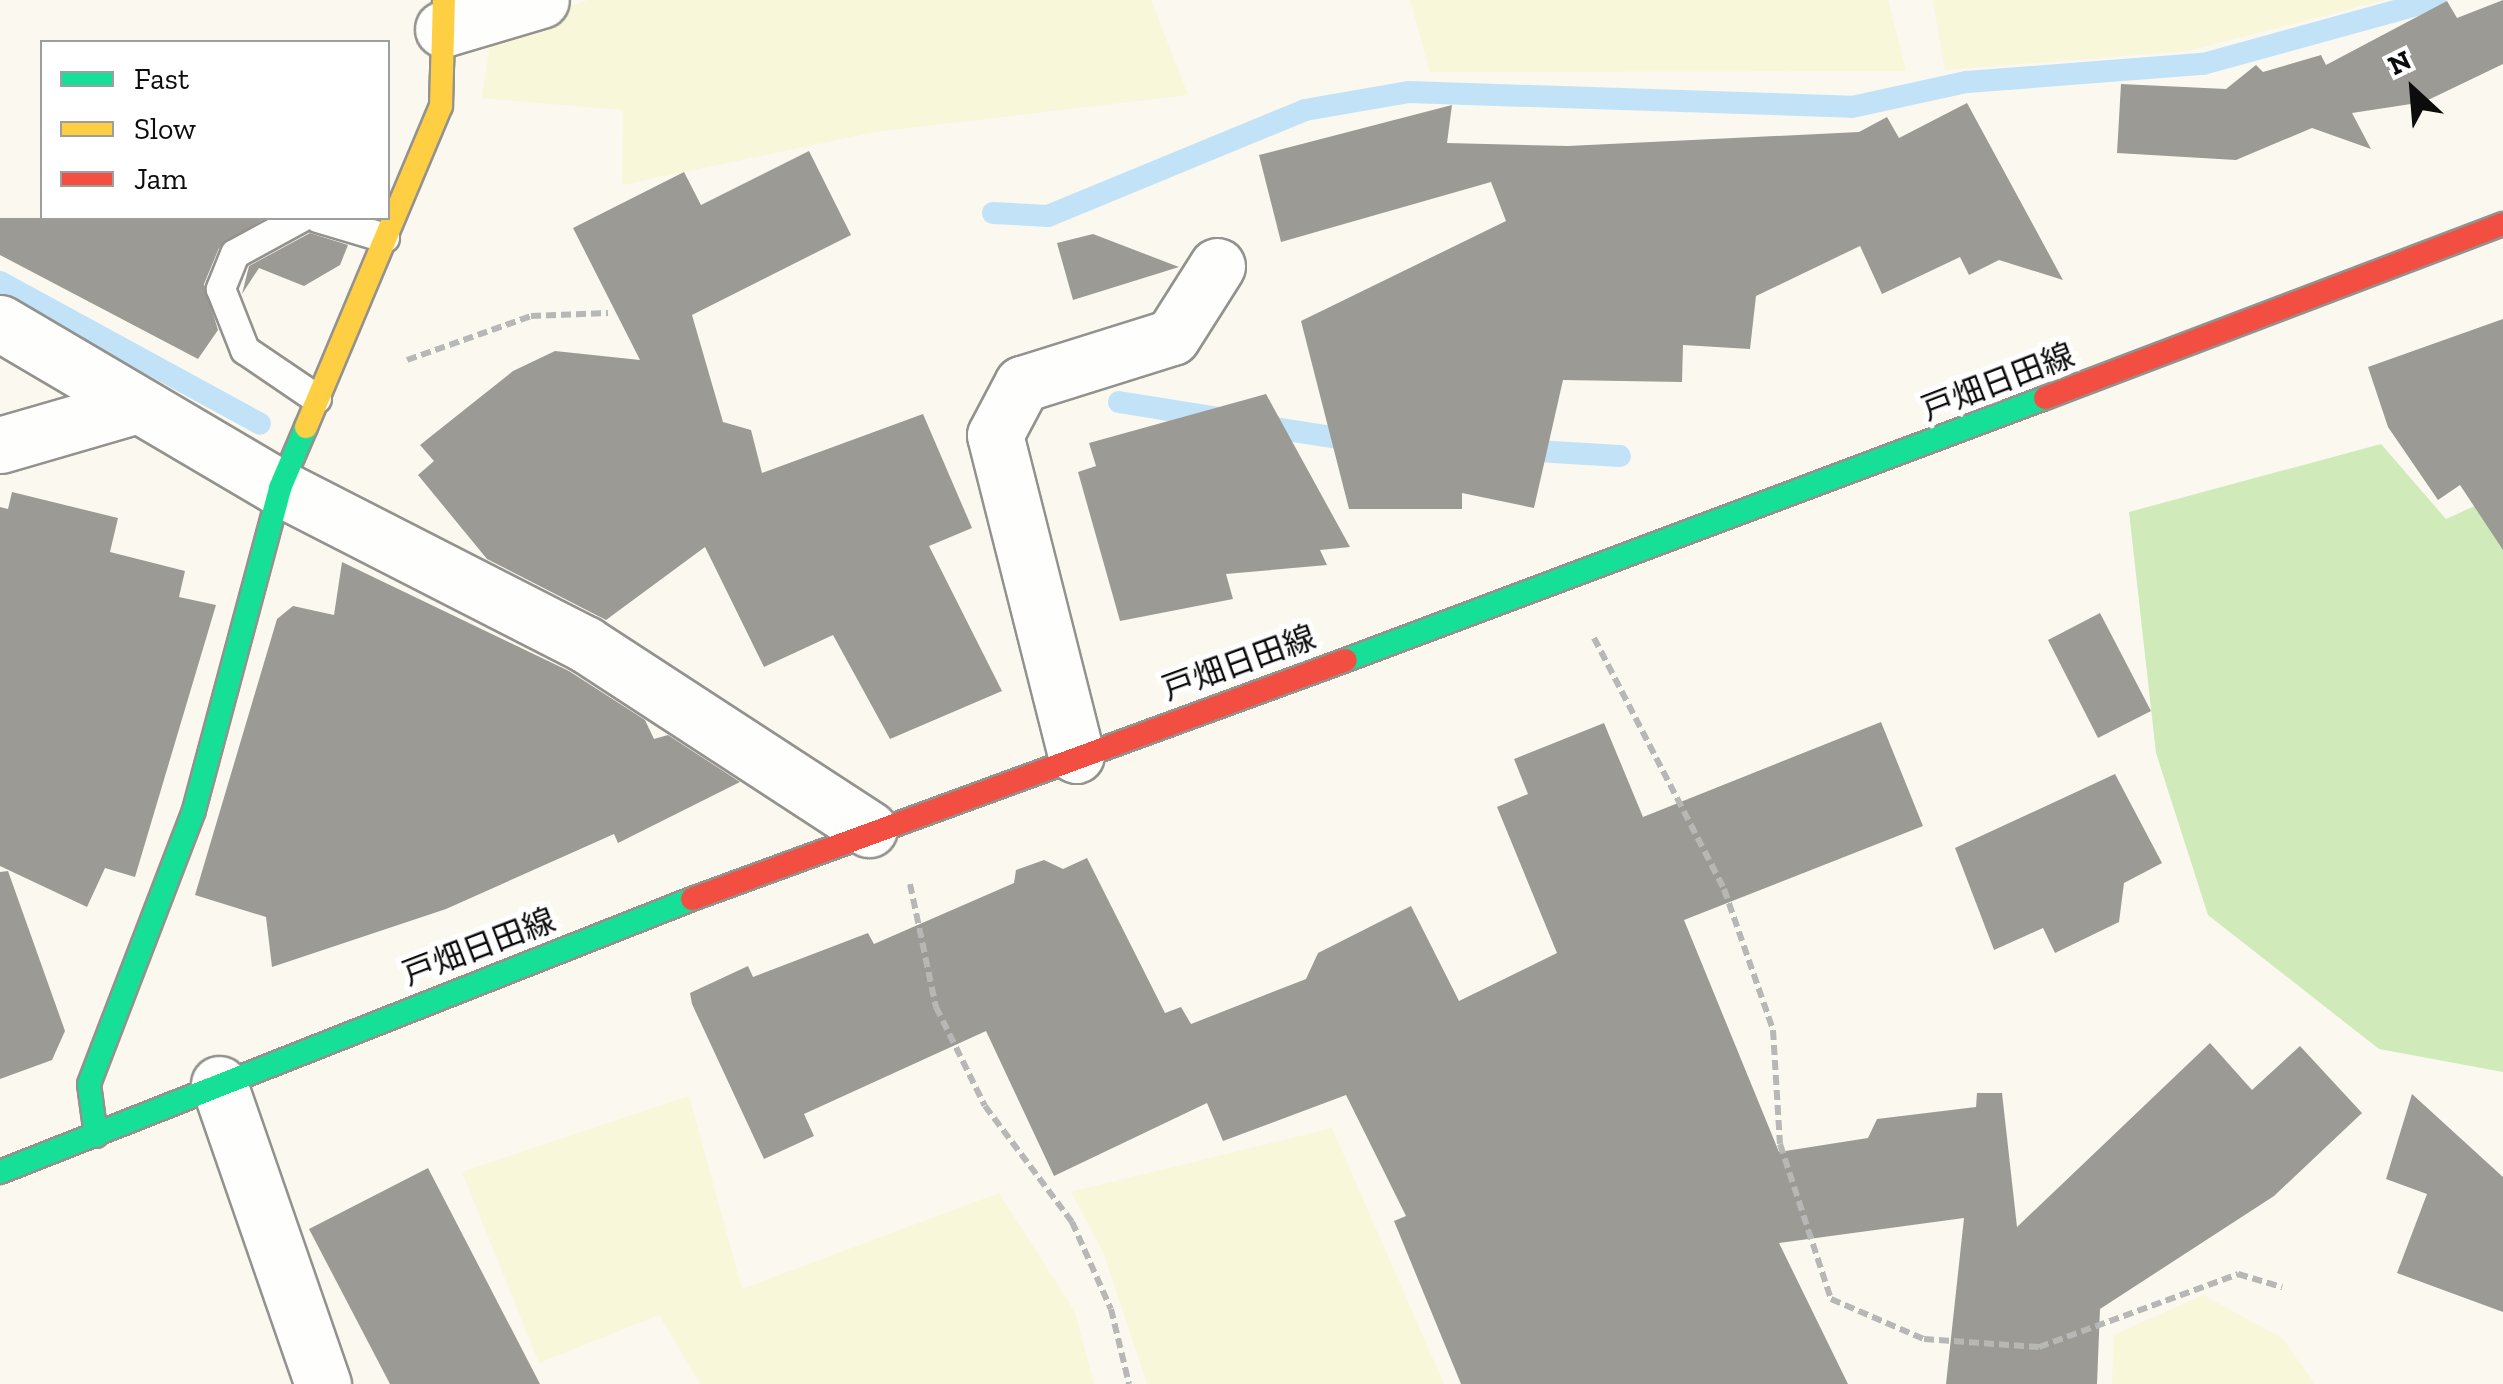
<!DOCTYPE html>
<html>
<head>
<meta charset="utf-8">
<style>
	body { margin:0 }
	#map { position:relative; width:2503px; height:1384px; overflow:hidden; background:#faf8ef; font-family:"Zilla Slab","Noto Sans JP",serif }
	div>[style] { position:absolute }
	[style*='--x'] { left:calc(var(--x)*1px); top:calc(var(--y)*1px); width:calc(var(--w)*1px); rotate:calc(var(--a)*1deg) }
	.farmland>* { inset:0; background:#f8f7da }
	.forest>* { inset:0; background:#d0eaba }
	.stream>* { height:22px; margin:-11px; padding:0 11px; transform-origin:11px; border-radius:11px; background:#c2e2f8 }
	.building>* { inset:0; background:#9c9a95 }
	.path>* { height:6px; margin-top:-3px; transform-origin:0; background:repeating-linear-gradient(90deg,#b7b7b5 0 10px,transparent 0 15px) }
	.roads { filter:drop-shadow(2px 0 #93928e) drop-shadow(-2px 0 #93928e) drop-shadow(0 2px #93928e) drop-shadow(0 -2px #93928e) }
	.lane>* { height:28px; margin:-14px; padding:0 14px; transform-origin:14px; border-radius:14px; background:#fefefd }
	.street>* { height:55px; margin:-27.5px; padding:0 27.5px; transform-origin:27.5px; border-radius:27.5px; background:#fefefd }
	.fast>* { height:22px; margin:-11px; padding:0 11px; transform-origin:11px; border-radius:11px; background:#16e098 }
	.slow>* { height:22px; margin:-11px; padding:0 11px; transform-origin:11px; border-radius:11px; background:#ffcf43 }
	.jam>* { height:22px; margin:-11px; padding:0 11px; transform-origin:11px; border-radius:11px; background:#f24e42 }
	span { translate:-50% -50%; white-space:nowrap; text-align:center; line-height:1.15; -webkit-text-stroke:10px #fff; paint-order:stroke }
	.street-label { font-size:32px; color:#0c0c0c }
	.legend { position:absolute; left:40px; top:40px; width:350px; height:180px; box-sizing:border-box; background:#fff; border:2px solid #9e9e9e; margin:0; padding:12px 18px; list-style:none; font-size:30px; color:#0c0c0c }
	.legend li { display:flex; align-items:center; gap:20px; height:50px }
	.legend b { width:50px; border:2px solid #9e9e9e }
	.north { position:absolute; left:2363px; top:40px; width:100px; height:100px; -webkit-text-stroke:8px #fff; paint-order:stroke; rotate:334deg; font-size:28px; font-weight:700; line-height:40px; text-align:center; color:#0c0c0c }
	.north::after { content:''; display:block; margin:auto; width:35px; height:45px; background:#0c0c0c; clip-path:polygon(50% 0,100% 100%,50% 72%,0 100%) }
</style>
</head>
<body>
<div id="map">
	<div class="farmland">
		<div style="clip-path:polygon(588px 0,1151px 0,1188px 95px,875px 132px,622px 185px,623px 110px,482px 98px,491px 36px)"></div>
		<div style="clip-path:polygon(1410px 0,1888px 0,1906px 71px,1430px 72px)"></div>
		<div style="clip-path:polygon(1933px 0,2385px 0,2188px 51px,1945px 70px)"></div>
		<div style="clip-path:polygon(689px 1096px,742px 1289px,999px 1193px,1075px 1312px,1094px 1384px,700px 1384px,659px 1315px,539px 1363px,462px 1172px)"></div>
		<div style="clip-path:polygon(1332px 1128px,1444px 1384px,1147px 1384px,1103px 1252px,1071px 1192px)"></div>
		<div style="clip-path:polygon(2203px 1295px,2282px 1338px,2315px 1384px,2112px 1384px,2114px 1335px)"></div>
	</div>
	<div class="forest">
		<div style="clip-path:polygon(2381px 444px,2446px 519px,2503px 493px,2503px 1072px,2379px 1049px,2208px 915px,2156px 753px,2129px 512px)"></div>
	</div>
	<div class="stream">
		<div style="--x:993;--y:213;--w:55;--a:3.1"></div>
		<div style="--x:1048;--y:216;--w:278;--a:-22.4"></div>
		<div style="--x:1305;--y:110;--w:106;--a:-9.8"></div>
		<div style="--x:1409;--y:92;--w:443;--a:1.9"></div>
		<div style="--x:1852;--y:107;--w:118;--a:-12.3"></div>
		<div style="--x:1967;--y:82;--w:237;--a:-4.4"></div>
		<div style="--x:2203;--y:64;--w:241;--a:-15.4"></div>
		<div style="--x:0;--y:282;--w:296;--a:28.6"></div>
		<div style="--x:1119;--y:402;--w:106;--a:9.2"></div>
		<div style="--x:1255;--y:425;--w:103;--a:8.9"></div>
		<div style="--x:1519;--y:450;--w:101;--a:3.4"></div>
	</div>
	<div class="building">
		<div style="clip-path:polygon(2503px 0,2503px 64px,2424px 102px,2352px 113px,2371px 149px,2312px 128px,2236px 160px,2117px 153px,2121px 84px,2226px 89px,2256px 65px,2263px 72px,2321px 55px,2326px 65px,2447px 1px,2457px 18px)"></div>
		<div style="clip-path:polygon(1967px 103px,2063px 280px,1999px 260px,1969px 275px,1960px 257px,1882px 294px,1860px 246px,1756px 296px,1750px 349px,1683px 345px,1682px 382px,1563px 380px,1534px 508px,1462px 493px,1462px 509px,1349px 509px,1301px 321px,1506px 221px,1491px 182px,1281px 242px,1259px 155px,1452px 105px,1447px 143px,1568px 146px,1859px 132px,1887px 117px,1899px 138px)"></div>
		<div style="clip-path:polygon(809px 151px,851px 235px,692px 315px,723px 422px,751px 430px,762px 473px,923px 414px,972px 528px,929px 546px,1002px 691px,890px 739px,833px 635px,764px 667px,705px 547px,606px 620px,487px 559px,418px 475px,434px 461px,420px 445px,513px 371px,555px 351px,640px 360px,573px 228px,684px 172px,701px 205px)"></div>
		<div style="clip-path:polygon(0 218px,265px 218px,219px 248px,204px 284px,218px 330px,198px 359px,0 255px)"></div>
		<div style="clip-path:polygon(310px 233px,348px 245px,340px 265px,304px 286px,259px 268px,242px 294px,249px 266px)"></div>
		<div style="clip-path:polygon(1093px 234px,1179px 267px,1073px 300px,1057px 243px)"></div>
		<div style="clip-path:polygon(2503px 319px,2503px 550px,2460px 485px,2438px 500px,2388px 427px,2368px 367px)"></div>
		<div style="clip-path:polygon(1266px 394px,1350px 547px,1320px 550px,1327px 565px,1226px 574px,1233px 599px,1120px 621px,1078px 472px,1096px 466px,1089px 443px)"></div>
		<div style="clip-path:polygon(12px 492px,118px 518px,110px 552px,185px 571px,179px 597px,216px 605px,135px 877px,105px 868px,87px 907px,0 866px,0 507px,8px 509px)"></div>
		<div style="clip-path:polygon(342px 562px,569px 671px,645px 720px,654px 739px,668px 735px,740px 782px,618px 843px,614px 834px,446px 909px,272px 967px,266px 917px,195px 895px,277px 619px,293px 606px,334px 615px)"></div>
		<div style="clip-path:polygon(2100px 613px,2151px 711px,2098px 738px,2048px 640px)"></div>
		<div style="clip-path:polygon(1881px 722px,1923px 826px,1684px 920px,1779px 1152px,1868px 1138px,1877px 1119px,1976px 1107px,1977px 1093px,2002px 1093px,2017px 1227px,2210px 1043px,2252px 1090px,2300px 1046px,2362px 1113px,2274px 1196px,2100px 1309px,2097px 1384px,1946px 1384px,1964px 1218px,1779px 1243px,1848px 1384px,1461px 1384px,1394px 1221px,1406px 1216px,1346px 1095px,1223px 1141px,1207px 1103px,1054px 1176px,986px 1031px,804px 1114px,814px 1136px,764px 1159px,692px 1004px,690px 993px,748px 966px,753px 977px,868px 933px,874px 944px,1014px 883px,1016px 870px,1044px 860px,1063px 869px,1087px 858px,1165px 1013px,1181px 1007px,1191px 1024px,1306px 979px,1318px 953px,1411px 906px,1459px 1001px,1557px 953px,1497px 807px,1528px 794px,1514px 759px,1604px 723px,1643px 817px)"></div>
		<div style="clip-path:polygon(2115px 774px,2162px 863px,2124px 883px,2119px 922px,2055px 953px,2043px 928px,1994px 950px,1955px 848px)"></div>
		<div style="clip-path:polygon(8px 871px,65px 1031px,52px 1060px,0 1079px,0 872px)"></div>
		<div style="clip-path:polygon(2412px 1094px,2503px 1177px,2503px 1312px,2397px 1273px,2427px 1194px,2386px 1179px)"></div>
		<div style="clip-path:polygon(428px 1168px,540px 1384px,390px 1384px,309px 1229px)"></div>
	</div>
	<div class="path">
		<div style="--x:407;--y:360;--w:132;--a:-19.5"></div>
		<div style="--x:531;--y:316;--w:77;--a:-2.2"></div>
		<div style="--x:1594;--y:638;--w:283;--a:62.6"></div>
		<div style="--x:1724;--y:889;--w:149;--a:70.8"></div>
		<div style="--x:1773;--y:1030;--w:114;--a:86.5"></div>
		<div style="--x:1780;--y:1144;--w:163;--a:71.8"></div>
		<div style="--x:1831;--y:1299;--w:101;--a:23.3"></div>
		<div style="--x:1924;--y:1339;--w:115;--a:4"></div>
		<div style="--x:2039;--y:1347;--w:212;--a:-20.1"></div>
		<div style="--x:2238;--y:1274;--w:46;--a:16.5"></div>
		<div style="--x:910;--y:884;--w:126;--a:78.1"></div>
		<div style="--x:936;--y:1007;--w:110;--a:63.7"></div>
		<div style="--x:985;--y:1106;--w:145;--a:53.1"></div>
		<div style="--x:1072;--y:1222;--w:95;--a:65.9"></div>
		<div style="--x:1111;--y:1309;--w:77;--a:76.5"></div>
	</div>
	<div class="roads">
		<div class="lane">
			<div style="--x:301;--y:218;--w:75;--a:151.4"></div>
			<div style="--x:235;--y:254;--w:38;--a:112"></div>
			<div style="--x:221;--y:289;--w:66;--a:68.5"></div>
			<div style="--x:245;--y:350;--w:87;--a:34.2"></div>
			<div style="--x:318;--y:218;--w:70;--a:16.6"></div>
		</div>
		<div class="street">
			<div style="--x:443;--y:29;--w:102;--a:-16.5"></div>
			<div style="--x:0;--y:323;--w:325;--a:30.5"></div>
			<div style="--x:280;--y:488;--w:343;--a:27.1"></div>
			<div style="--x:585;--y:644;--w:339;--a:33.1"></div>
			<div style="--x:0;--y:445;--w:144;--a:-16.2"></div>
			<div style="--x:1076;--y:755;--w:330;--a:-104.2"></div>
			<div style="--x:995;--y:435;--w:58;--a:-62.1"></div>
			<div style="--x:1022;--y:384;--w:157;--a:-17.4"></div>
			<div style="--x:1172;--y:337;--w:84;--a:-57.6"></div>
			<div style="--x:219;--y:1084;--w:318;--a:70.9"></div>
		</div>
		<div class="fast">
			<div style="--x:1346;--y:660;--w:746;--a:-20.55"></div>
			<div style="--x:96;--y:1136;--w:52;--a:-97.7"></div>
			<div style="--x:89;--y:1084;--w:293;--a:-69"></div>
			<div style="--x:194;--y:810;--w:333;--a:-75"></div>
			<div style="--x:280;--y:488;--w:66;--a:-66.9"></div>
			<div style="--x:0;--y:1172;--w:744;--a:-21.53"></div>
		</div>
		<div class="slow">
			<div style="--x:306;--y:427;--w:348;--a:-67.2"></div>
			<div style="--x:441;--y:106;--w:106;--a:-88.4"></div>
		</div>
		<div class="jam">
			<div style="--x:2045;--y:398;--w:490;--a:-20.8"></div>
			<div style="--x:692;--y:899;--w:696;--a:-20.07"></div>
		</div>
	</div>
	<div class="street-label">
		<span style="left:1998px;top:382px;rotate:-21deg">戸畑日田線</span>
		<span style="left:1239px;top:663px;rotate:-20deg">戸畑日田線</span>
		<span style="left:479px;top:947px;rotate:-21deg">戸畑日田線</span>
	</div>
	<ul class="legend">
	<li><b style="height:12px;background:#16e098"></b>Fast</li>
	<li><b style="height:12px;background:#ffcf43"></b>Slow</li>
	<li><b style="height:12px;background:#f24e42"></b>Jam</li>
	</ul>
	<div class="north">N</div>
</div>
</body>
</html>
